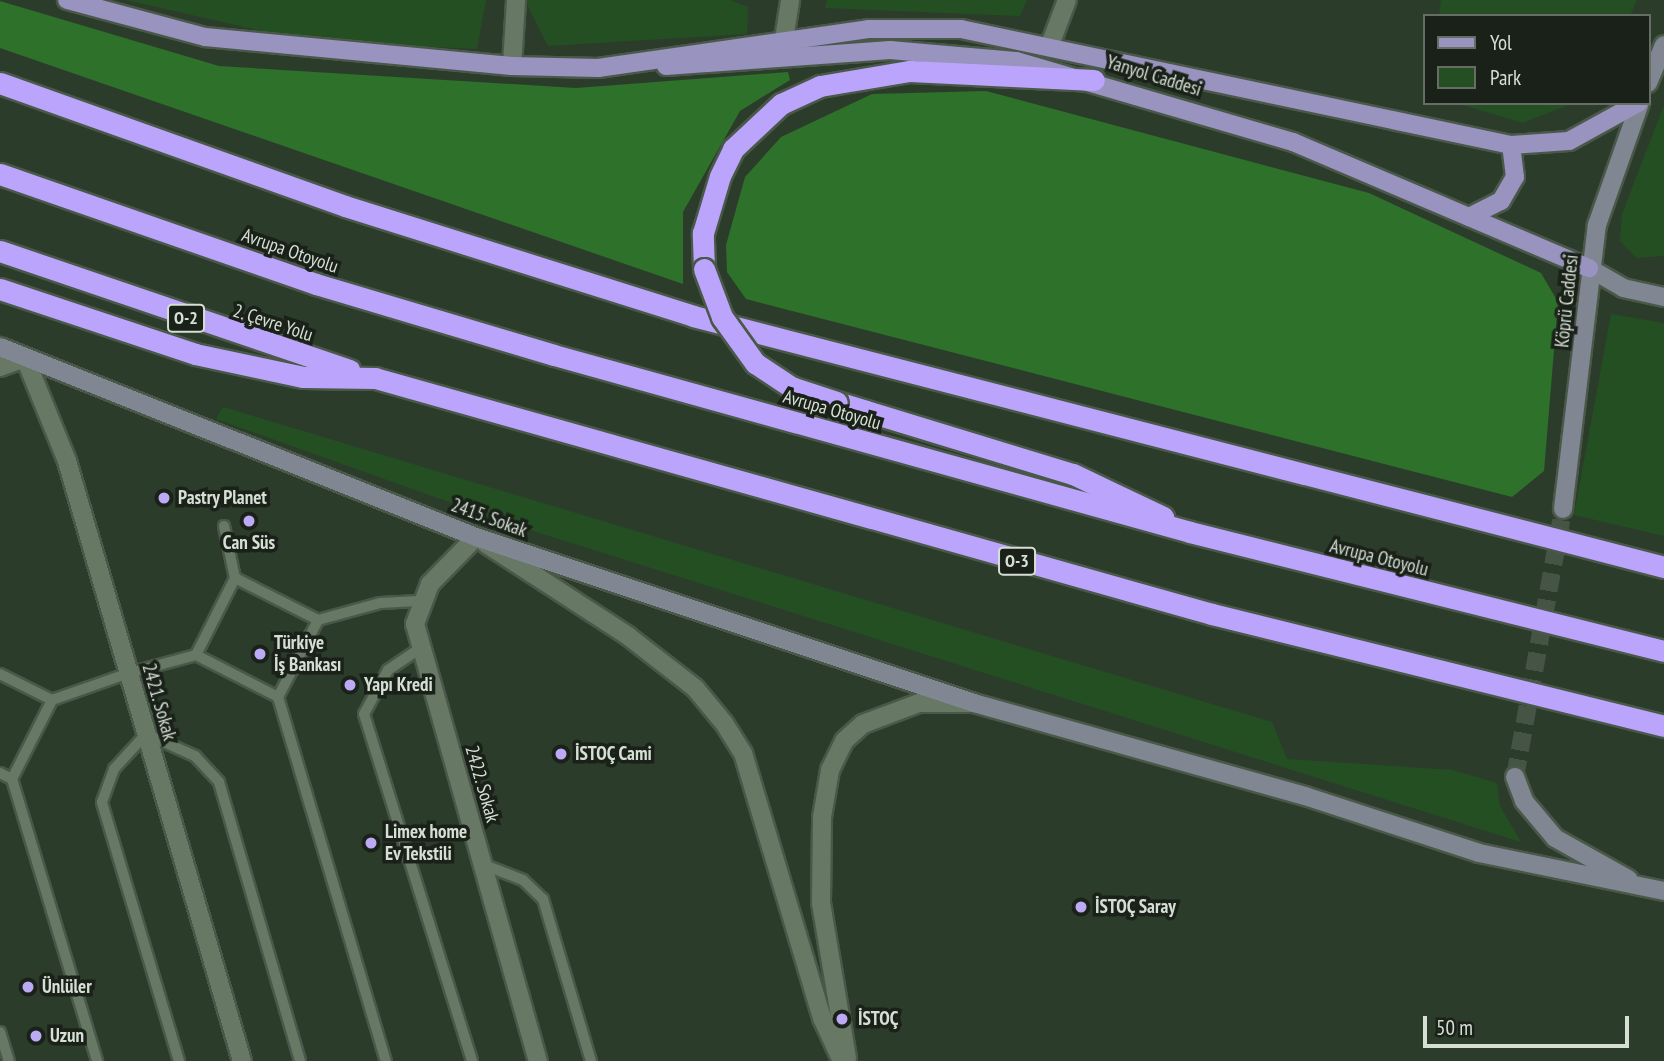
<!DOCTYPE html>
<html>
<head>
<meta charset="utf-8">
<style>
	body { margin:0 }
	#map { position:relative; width:1664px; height:1061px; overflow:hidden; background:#2c3c2b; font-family:"PT Sans Narrow",sans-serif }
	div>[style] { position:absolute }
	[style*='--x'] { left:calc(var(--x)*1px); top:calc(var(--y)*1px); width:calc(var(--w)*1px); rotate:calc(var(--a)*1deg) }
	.green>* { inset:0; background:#244f22 }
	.forest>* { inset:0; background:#2d712a }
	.secondary-tunnel>* { height:18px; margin-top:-9px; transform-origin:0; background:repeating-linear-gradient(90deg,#455444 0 18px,transparent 0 27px) }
	.roads { filter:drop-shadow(2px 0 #4a5849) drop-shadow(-2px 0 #4a5849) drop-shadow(0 2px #4a5849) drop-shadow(0 -2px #4a5849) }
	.service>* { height:10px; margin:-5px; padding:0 5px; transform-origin:5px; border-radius:5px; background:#677865 }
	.minor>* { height:18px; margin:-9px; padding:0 9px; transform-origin:9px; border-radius:9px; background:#677865 }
	.tertiary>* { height:18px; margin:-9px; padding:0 9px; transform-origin:9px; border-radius:9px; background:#677865 }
	.secondary>* { height:18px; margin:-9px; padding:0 9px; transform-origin:9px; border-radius:9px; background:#808692 }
	.primary>* { height:18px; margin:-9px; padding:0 9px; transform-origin:9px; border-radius:9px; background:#9993c0 }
	.motorway>* { height:21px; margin:-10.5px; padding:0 10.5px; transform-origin:10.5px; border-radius:10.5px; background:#bba5fc }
	.bridges { filter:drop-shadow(2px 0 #4a5849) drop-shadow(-2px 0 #4a5849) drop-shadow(0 2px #4a5849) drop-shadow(0 -2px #4a5849) }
	.motorway-bridge>* { height:21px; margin:-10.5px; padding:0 10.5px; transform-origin:10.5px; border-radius:10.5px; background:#bba5fc }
	.dots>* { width:19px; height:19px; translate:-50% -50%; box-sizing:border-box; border:4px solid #1a2119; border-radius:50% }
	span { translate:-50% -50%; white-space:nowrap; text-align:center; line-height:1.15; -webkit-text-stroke:7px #1a2119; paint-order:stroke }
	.shield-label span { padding:2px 5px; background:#1a2119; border:2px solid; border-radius:5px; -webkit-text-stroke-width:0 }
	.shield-label { font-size:18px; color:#d5dfd4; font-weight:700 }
	.street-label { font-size:19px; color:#d5dfd4 }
	.poi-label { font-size:19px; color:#d5dfd4; font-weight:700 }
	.left { translate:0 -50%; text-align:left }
	.legend { position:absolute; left:1423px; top:14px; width:228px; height:91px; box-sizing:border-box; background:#1a2119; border:2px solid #656d64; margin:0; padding:9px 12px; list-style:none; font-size:21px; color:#d5dfd4 }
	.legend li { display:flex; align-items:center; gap:14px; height:35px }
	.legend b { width:35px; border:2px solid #656d64 }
	.scale { position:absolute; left:1423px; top:1016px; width:206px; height:32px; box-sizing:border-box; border:4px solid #d5dfd4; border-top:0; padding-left:9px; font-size:21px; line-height:24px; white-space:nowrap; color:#d5dfd4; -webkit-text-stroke:5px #1a2119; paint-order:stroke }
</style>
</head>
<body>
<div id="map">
	<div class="green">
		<div style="clip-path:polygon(126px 0,486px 0,477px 49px,305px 41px)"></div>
		<div style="clip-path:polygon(525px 0,730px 0,748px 7px,747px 34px,548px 46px)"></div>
		<div style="clip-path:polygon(827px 0,1027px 0,1020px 16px,825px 8px)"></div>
		<div style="clip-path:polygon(1441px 0,1637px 0,1630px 16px,1439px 16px)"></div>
		<div style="clip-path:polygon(1456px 103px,1573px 103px,1523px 123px)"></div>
		<div style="clip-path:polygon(1664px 105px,1664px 256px,1637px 258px,1620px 241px,1622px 214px)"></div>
		<div style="clip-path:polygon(1611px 314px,1664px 323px,1664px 536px,1574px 515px)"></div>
		<div style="clip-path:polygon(223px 407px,1272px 722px,1287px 759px,1452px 770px,1497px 783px,1500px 806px,1521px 842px,508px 523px,216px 419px)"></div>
	</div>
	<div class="forest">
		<div style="clip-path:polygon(0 1px,219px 66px,576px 88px,788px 72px,790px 80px,740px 111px,683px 212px,683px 284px,0 48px)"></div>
		<div style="clip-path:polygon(986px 91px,1369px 193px,1541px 273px,1558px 302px,1544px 471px,1512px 497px,746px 299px,727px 272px,726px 245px,745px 177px,781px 137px,872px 94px)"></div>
	</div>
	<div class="secondary-tunnel">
		<div style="--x:1515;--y:777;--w:272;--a:-79.8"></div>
	</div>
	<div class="roads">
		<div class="service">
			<div style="--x:224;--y:526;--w:53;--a:78.1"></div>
			<div style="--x:422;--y:647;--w:41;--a:145.9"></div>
			<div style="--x:388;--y:670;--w:50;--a:118.6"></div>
			<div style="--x:364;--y:714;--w:363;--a:72.7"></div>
			<div style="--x:196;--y:655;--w:86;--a:-63.1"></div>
			<div style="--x:235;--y:578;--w:93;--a:26.8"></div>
			<div style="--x:318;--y:620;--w:64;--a:-15.3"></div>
			<div style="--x:380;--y:603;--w:39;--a:-3"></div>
			<div style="--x:0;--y:674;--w:58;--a:26.6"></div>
			<div style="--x:278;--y:697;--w:380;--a:73.5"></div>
			<div style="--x:0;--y:773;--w:13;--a:27"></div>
			<div style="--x:12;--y:779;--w:89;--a:-63.1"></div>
			<div style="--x:52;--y:700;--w:82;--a:-19.3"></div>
			<div style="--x:129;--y:673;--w:69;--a:-15"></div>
			<div style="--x:196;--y:655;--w:92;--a:27.1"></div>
			<div style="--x:278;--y:697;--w:87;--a:-62.5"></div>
			<div style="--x:12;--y:779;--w:295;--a:73.2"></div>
			<div style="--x:482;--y:864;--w:44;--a:21.3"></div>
			<div style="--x:523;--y:880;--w:28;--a:44"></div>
			<div style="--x:543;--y:899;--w:169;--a:73.5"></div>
			<div style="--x:0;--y:1032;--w:30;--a:73"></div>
			<div style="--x:179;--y:1061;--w:270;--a:-106.6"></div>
			<div style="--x:102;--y:802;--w:35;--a:-70"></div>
			<div style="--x:114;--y:769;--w:47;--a:-47.6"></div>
			<div style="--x:146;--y:734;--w:54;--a:24.2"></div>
			<div style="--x:195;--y:756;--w:35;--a:47"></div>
			<div style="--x:219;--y:782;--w:291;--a:73.8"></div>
		</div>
		<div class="minor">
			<div style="--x:784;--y:39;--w:39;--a:-81"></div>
			<div style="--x:1050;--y:45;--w:48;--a:-69.3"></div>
			<div style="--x:512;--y:66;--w:66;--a:-86.5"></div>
			<div style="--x:25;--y:358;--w:111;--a:67.8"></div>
			<div style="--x:67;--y:461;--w:625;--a:73.74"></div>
			<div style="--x:476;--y:537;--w:66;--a:134.4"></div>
			<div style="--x:430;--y:584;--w:43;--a:110.6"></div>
			<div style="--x:415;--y:624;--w:454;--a:74.3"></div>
		</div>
		<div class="tertiary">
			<div style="--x:0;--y:367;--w:27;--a:-20"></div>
			<div style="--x:485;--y:543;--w:171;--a:33"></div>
			<div style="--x:628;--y:636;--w:85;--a:37.8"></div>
			<div style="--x:695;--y:688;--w:45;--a:50.4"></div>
			<div style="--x:724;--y:723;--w:36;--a:58"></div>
			<div style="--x:743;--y:753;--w:277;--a:73.4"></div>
			<div style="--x:822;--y:1018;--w:47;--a:65.1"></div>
			<div style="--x:847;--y:1058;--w:157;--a:-99.5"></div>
			<div style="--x:821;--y:903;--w:86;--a:-89.3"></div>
			<div style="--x:822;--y:817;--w:48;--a:-80.3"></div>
			<div style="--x:830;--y:770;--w:32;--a:-64"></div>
			<div style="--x:844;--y:741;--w:25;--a:-42"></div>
			<div style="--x:863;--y:724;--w:60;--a:-20.6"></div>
			<div style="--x:919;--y:703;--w:50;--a:0"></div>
		</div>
		<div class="secondary">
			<div style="--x:1648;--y:83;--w:41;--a:-67.2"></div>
			<div style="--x:1589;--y:268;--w:39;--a:30"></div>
			<div style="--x:1623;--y:288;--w:42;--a:12.4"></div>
			<div style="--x:0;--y:347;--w:513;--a:21.76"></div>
			<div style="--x:476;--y:537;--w:525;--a:18.43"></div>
			<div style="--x:974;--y:703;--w:344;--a:15.7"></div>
			<div style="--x:1305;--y:796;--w:183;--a:18.1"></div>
			<div style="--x:1479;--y:853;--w:189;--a:11.6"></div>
			<div style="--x:1563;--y:509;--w:286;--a:-83.2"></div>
			<div style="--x:1597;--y:225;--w:129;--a:-70.6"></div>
			<div style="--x:1515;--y:777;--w:26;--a:69"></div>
			<div style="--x:1524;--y:801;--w:48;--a:50"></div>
			<div style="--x:1555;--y:838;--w:84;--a:29.3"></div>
		</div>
		<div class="primary">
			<div style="--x:67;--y:0;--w:143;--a:15"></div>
			<div style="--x:205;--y:37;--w:308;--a:5.4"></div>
			<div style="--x:512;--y:66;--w:86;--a:1.3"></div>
			<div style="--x:598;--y:68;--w:273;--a:-8.2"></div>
			<div style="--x:868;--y:29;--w:93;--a:0"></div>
			<div style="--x:961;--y:29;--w:562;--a:11.91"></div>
			<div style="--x:1511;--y:145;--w:58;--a:-3.9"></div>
			<div style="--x:1569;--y:141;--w:79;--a:-28.8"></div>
			<div style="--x:666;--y:66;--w:225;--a:-4.1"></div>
			<div style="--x:890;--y:50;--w:126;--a:5"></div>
			<div style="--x:1016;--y:61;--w:289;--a:16.3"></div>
			<div style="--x:1293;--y:142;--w:322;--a:23.1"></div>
			<div style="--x:1469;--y:217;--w:36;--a:-27"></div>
			<div style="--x:1501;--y:201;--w:28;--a:-60"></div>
			<div style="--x:1515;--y:177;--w:32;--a:-97"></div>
		</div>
		<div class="motorway">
			<div style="--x:0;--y:83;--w:366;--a:19.6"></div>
			<div style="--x:345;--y:206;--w:365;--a:17.5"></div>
			<div style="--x:693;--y:316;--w:1003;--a:14.49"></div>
			<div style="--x:0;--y:174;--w:335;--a:19.2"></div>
			<div style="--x:316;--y:284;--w:248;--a:16.6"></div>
			<div style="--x:554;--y:355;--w:660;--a:15.55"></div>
			<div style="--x:1190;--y:532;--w:489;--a:14.1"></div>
			<div style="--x:0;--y:251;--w:369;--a:18.8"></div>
			<div style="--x:704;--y:269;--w:36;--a:-92"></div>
			<div style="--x:703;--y:233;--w:59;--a:-73.4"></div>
			<div style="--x:720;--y:176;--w:30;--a:-64"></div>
			<div style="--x:733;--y:149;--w:66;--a:-43.2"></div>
			<div style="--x:781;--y:104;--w:43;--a:-24.8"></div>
			<div style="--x:820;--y:86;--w:91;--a:-9.5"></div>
			<div style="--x:910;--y:71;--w:184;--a:2.8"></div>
			<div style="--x:0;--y:289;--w:206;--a:18.4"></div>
			<div style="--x:195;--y:354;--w:110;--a:12"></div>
			<div style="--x:303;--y:377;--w:72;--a:0.8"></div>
			<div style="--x:375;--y:378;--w:870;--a:15.75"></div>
			<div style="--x:1212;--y:614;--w:466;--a:13.9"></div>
			<div style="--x:837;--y:402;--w:247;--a:17"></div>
			<div style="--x:1073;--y:474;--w:100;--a:25.5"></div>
		</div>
	</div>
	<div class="bridges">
		<div class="motorway-bridge">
			<div style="--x:704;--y:269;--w:51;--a:69.4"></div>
			<div style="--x:722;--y:317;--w:57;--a:54.3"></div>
			<div style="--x:755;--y:363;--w:43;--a:33.7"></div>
			<div style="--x:791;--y:387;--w:48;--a:18.1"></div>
		</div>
	</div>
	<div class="dots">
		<div style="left:164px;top:498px;background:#bcaaf5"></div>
		<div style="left:249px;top:521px;background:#bcaaf5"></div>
		<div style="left:260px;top:654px;background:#bcaaf5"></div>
		<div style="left:350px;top:685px;background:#bcaaf5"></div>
		<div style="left:561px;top:754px;background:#bcaaf5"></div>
		<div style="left:371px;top:843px;background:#bcaaf5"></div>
		<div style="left:1081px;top:907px;background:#bcaaf5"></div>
		<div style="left:28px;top:987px;background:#bcaaf5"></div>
		<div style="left:842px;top:1019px;background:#bcaaf5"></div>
		<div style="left:36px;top:1036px;background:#bcaaf5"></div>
	</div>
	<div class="shield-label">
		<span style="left:186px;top:318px">O-2</span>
		<span style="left:1017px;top:561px">O-3</span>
	</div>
	<div class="street-label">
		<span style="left:1154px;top:76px;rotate:17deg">Yanyol Caddesi</span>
		<span style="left:290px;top:251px;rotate:19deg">Avrupa Otoyolu</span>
		<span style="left:1567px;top:301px;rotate:-84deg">Köprü Caddesi</span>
		<span style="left:273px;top:323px;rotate:18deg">2. Çevre Yolu</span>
		<span style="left:832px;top:410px;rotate:16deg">Avrupa Otoyolu</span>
		<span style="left:489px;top:518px;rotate:20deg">2415. Sokak</span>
		<span style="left:1379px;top:558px;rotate:14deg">Avrupa Otoyolu</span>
		<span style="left:159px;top:702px;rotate:74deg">2421. Sokak</span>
		<span style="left:482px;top:784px;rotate:74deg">2422. Sokak</span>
	</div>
	<div class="poi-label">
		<span class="left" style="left:178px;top:498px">Pastry Planet</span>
		<span style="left:249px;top:543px">Can Süs</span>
		<span class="left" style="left:274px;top:654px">Türkiye<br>İş Bankası</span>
		<span class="left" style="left:364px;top:685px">Yapı Kredi</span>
		<span class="left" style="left:575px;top:754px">İSTOÇ Cami</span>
		<span class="left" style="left:385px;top:843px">Limex home<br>Ev Tekstili</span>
		<span class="left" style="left:1095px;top:907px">İSTOÇ Saray</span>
		<span class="left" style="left:42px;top:987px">Ünlüler</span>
		<span class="left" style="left:858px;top:1019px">İSTOÇ</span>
		<span class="left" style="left:50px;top:1036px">Uzun</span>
	</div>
	<ul class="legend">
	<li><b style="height:9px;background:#9993c0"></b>Yol</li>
	<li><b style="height:19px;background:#244f22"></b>Park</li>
	</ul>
	<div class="scale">50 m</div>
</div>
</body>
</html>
